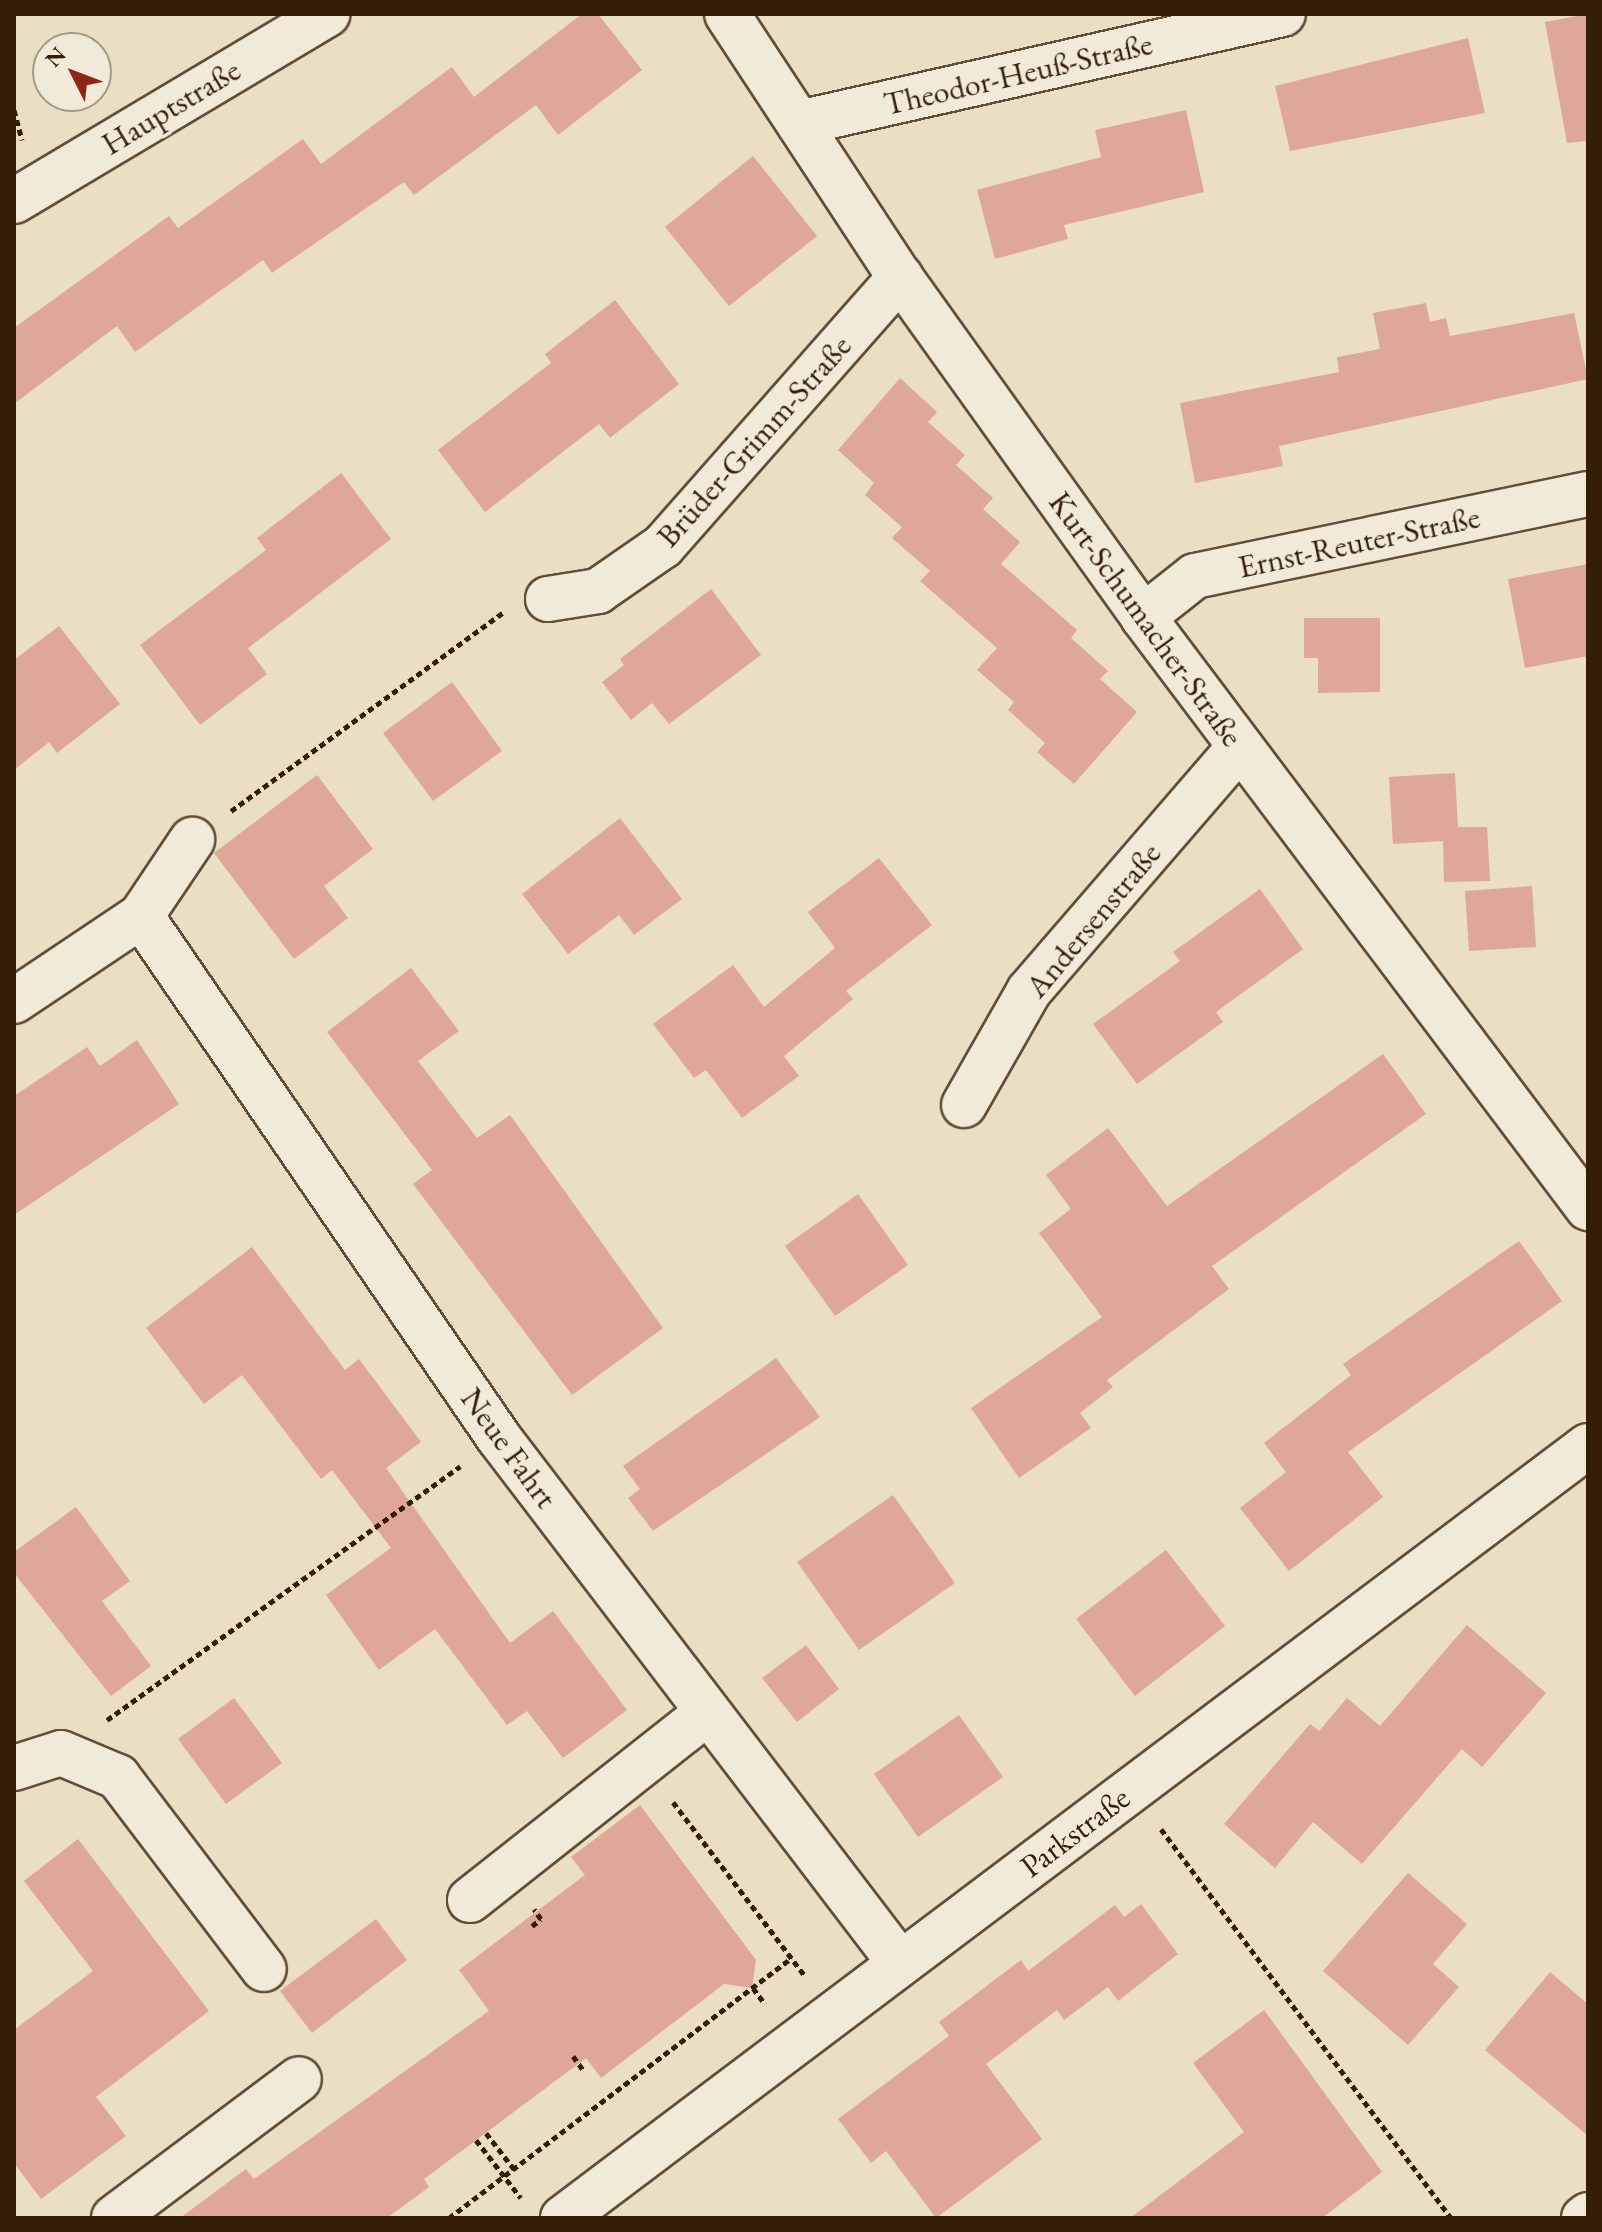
<!DOCTYPE html>
<html>
<head>
<meta charset="utf-8">
<style>
	body { margin:0 }
	#map { position:relative; width:1602px; height:2232px; overflow:hidden; background:#eadec4; font-family:"EB Garamond",serif }
	div>[style] { position:absolute }
	[style*='--x'] { left:calc(var(--x)*1px); top:calc(var(--y)*1px); width:calc(var(--w)*1px); rotate:calc(var(--a)*1deg) }
	.building>* { inset:0; background:#dfa797 }
	.path>* { height:5px; margin-top:-2.5px; transform-origin:0; background:repeating-linear-gradient(90deg,#341e07 0 6px,transparent 0 10px) }
	.roads { filter:drop-shadow(2px 0 #624e36) drop-shadow(-2px 0 #624e36) drop-shadow(0 2px #624e36) drop-shadow(0 -2px #624e36) }
	.minor>* { height:44px; margin:-22px; padding:0 22px; transform-origin:22px; border-radius:22px; background:#f1ead9 }
	span { translate:-50% -50%; white-space:nowrap; text-align:center; line-height:1.15; -webkit-text-stroke:7px #f1ead9; paint-order:stroke }
	.street-label { font-size:32px; color:#341e07 }
	.frame { position:absolute; inset:0; border:16px solid #341e07; pointer-events:none }
	.north { position:absolute; left:32px; top:32px; width:80px; height:80px; box-sizing:border-box; background:#f1ead9; border:2px solid #a59885; border-radius:50%; rotate:312deg; font-size:22px; font-weight:700; line-height:32px; text-align:center; color:#341e07 }
	.north::after { content:''; display:block; margin:auto; width:28px; height:36px; background:#8f2418; clip-path:polygon(50% 0,100% 100%,50% 72%,0 100%) }
</style>
</head>
<body>
<div id="map">
	<div class="building">
		<div style="clip-path:polygon(582px 14px,598px 14px,642px 70px,558px 135px,536px 105px,414px 195px,404px 182px,272px 273px,263px 260px,135px 352px,117px 326px,14px 404px,14px 328px,169px 216px,178px 228px,303px 139px,321px 164px,452px 67px,474px 97px)"></div>
		<div style="clip-path:polygon(1588px 14px,1588px 141px,1567px 143px,1545px 22px)"></div>
		<div style="clip-path:polygon(1468px 38px,1485px 113px,1290px 151px,1275px 86px)"></div>
		<div style="clip-path:polygon(1186px 110px,1204px 192px,1064px 225px,1068px 239px,995px 259px,977px 190px,1101px 157px,1095px 130px)"></div>
		<div style="clip-path:polygon(753px 156px,817px 236px,729px 306px,665px 227px)"></div>
		<div style="clip-path:polygon(615px 300px,679px 384px,610px 438px,599px 424px,485px 512px,438px 450px,551px 363px,545px 354px)"></div>
		<div style="clip-path:polygon(1426px 303px,1430px 322px,1446px 318px,1450px 336px,1574px 313px,1588px 379px,1279px 446px,1283px 466px,1195px 483px,1180px 403px,1339px 372px,1337px 357px,1380px 349px,1373px 313px)"></div>
		<div style="clip-path:polygon(900px 378px,937px 412px,928px 422px,965px 455px,956px 465px,993px 498px,983px 509px,1020px 542px,1001px 564px,1077px 630px,1071px 638px,1108px 671px,1100px 679px,1137px 712px,1074px 784px,1037px 752px,1045px 743px,1008px 710px,1014px 702px,977px 670px,997px 648px,920px 581px,930px 571px,892px 538px,902px 527px,865px 495px,874px 483px,838px 450px)"></div>
		<div style="clip-path:polygon(341px 473px,391px 539px,248px 648px,267px 674px,200px 725px,140px 645px,266px 550px,257px 538px)"></div>
		<div style="clip-path:polygon(1588px 564px,1588px 656px,1525px 668px,1508px 579px)"></div>
		<div style="clip-path:polygon(711px 589px,761px 655px,669px 724px,652px 703px,631px 720px,602px 682px,624px 665px,620px 659px)"></div>
		<div style="clip-path:polygon(1304px 618px,1380px 618px,1380px 692px,1318px 693px,1318px 658px,1304px 658px)"></div>
		<div style="clip-path:polygon(59px 626px,120px 704px,57px 753px,49px 742px,14px 770px,14px 660px)"></div>
		<div style="clip-path:polygon(452px 682px,502px 751px,433px 801px,383px 733px)"></div>
		<div style="clip-path:polygon(1455px 773px,1458px 827px,1487px 827px,1490px 881px,1444px 882px,1443px 841px,1393px 844px,1389px 777px)"></div>
		<div style="clip-path:polygon(317px 775px,373px 849px,324px 886px,348px 918px,294px 959px,214px 853px)"></div>
		<div style="clip-path:polygon(620px 818px,682px 899px,634px 935px,619px 915px,568px 954px,522px 894px)"></div>
		<div style="clip-path:polygon(879px 858px,932px 925px,846px 991px,853px 999px,784px 1056px,799px 1076px,742px 1118px,706px 1070px,694px 1078px,653px 1024px,733px 965px,764px 1007px,835px 948px,808px 912px)"></div>
		<div style="clip-path:polygon(1532px 886px,1536px 947px,1469px 951px,1465px 891px)"></div>
		<div style="clip-path:polygon(1260px 889px,1303px 949px,1216px 1012px,1223px 1022px,1137px 1084px,1093px 1024px,1180px 961px,1173px 952px)"></div>
		<div style="clip-path:polygon(411px 968px,459px 1031px,418px 1061px,477px 1138px,510px 1115px,663px 1328px,572px 1395px,413px 1184px,432px 1170px,327px 1032px)"></div>
		<div style="clip-path:polygon(137px 1040px,179px 1104px,14px 1215px,14px 1096px,87px 1047px,100px 1066px)"></div>
		<div style="clip-path:polygon(1383px 1054px,1426px 1114px,1212px 1266px,1229px 1289px,1107px 1380px,1113px 1387px,1080px 1413px,1091px 1428px,1019px 1478px,971px 1408px,1102px 1317px,1039px 1233px,1071px 1209px,1046px 1175px,1108px 1128px,1167px 1206px)"></div>
		<div style="clip-path:polygon(858px 1194px,908px 1265px,835px 1316px,785px 1246px)"></div>
		<div style="clip-path:polygon(1519px 1241px,1562px 1301px,1348px 1452px,1383px 1497px,1289px 1571px,1240px 1508px,1286px 1472px,1264px 1443px,1351px 1375px,1343px 1364px)"></div>
		<div style="clip-path:polygon(252px 1247px,345px 1370px,359px 1359px,421px 1442px,386px 1468px,510px 1643px,553px 1611px,627px 1710px,563px 1758px,527px 1711px,507px 1725px,435px 1629px,379px 1670px,326px 1595px,391px 1548px,332px 1470px,321px 1479px,242px 1375px,204px 1404px,146px 1328px)"></div>
		<div style="clip-path:polygon(776px 1358px,820px 1417px,653px 1531px,628px 1498px,640px 1489px,623px 1466px)"></div>
		<div style="clip-path:polygon(893px 1495px,955px 1583px,859px 1650px,797px 1562px)"></div>
		<div style="clip-path:polygon(76px 1507px,130px 1581px,102px 1601px,151px 1666px,111px 1696px,14px 1573px,14px 1552px)"></div>
		<div style="clip-path:polygon(1166px 1550px,1225px 1626px,1135px 1696px,1076px 1619px)"></div>
		<div style="clip-path:polygon(1467px 1625px,1546px 1693px,1482px 1767px,1462px 1749px,1362px 1864px,1313px 1822px,1275px 1868px,1224px 1824px,1310px 1724px,1319px 1731px,1347px 1698px,1380px 1726px)"></div>
		<div style="clip-path:polygon(806px 1645px,839px 1689px,797px 1722px,762px 1678px)"></div>
		<div style="clip-path:polygon(234px 1698px,282px 1763px,226px 1804px,178px 1739px)"></div>
		<div style="clip-path:polygon(959px 1715px,1003px 1777px,918px 1837px,874px 1774px)"></div>
		<div style="clip-path:polygon(640px 1805px,756px 1960px,752px 1988px,724px 1984px,601px 2078px,586px 2058px,424px 2179px,429px 2187px,387px 2218px,180px 2218px,246px 2169px,254px 2179px,489px 2011px,459px 1970px,585px 1875px,571px 1857px)"></div>
		<div style="clip-path:polygon(78px 1839px,209px 2011px,96px 2097px,126px 2136px,41px 2199px,14px 2163px,14px 2030px,93px 1971px,24px 1881px)"></div>
		<div style="clip-path:polygon(1408px 1873px,1467px 1924px,1433px 1964px,1459px 1987px,1408px 2045px,1323px 1971px)"></div>
		<div style="clip-path:polygon(1141px 1904px,1178px 1954px,1118px 2001px,1108px 1987px,1064px 2020px,1057px 2010px,986px 2064px,1042px 2139px,936px 2218px,886px 2151px,871px 2163px,838px 2119px,949px 2036px,939px 2022px,1021px 1960px,1028px 1971px,1115px 1905px,1124px 1917px)"></div>
		<div style="clip-path:polygon(376px 1919px,407px 1960px,312px 2033px,280px 1991px)"></div>
		<div style="clip-path:polygon(1550px 1972px,1588px 2004px,1588px 2136px,1485px 2050px)"></div>
		<div style="clip-path:polygon(1264px 2010px,1382px 2172px,1322px 2218px,1130px 2218px,1244px 2132px,1193px 2063px)"></div>
	</div>
	<div class="path">
		<div style="--x:14;--y:110;--w:31;--a:75"></div>
		<div style="--x:231;--y:811;--w:338;--a:-36.1"></div>
		<div style="--x:107;--y:1720;--w:435;--a:-35.7"></div>
		<div style="--x:673;--y:1802;--w:218;--a:52.8"></div>
		<div style="--x:1161;--y:1829;--w:485;--a:53.3"></div>
		<div style="--x:532;--y:1926;--w:11;--a:-38"></div>
		<div style="--x:541;--y:1919;--w:12;--a:-125"></div>
		<div style="--x:753;--y:1988;--w:20;--a:53"></div>
		<div style="--x:573;--y:2056;--w:19;--a:54"></div>
		<div style="--x:486;--y:2133;--w:46;--a:52.1"></div>
		<div style="--x:476;--y:2140;--w:73;--a:52.2"></div>
		<div style="--x:411;--y:2218;--w:23;--a:0"></div>
		<div style="--x:449;--y:2218;--w:430;--a:-37.2"></div>
	</div>
	<div class="roads">
		<div class="minor">
			<div style="--x:727;--y:14;--w:315;--a:56.7"></div>
			<div style="--x:900;--y:277;--w:418;--a:54.4"></div>
			<div style="--x:1143;--y:617;--w:740;--a:53.02"></div>
			<div style="--x:799;--y:123;--w:496;--a:-12.7"></div>
			<div style="--x:14;--y:201;--w:365;--a:-30.8"></div>
			<div style="--x:548;--y:599;--w:51;--a:-9.1"></div>
			<div style="--x:598;--y:591;--w:79;--a:-34.7"></div>
			<div style="--x:663;--y:546;--w:359;--a:-48.6"></div>
			<div style="--x:1143;--y:617;--w:66;--a:-38.3"></div>
			<div style="--x:1195;--y:576;--w:401;--a:-11.8"></div>
			<div style="--x:141;--y:916;--w:92;--a:-56.1"></div>
			<div style="--x:14;--y:1001;--w:153;--a:-33.8"></div>
			<div style="--x:141;--y:916;--w:633;--a:55.56"></div>
			<div style="--x:499;--y:1438;--w:661;--a:52.63"></div>
			<div style="--x:964;--y:1105;--w:131;--a:-60.3"></div>
			<div style="--x:1029;--y:991;--w:321;--a:-49.2"></div>
			<div style="--x:14;--y:1768;--w:49;--a:-17.7"></div>
			<div style="--x:61;--y:1753;--w:62;--a:22.8"></div>
			<div style="--x:118;--y:1777;--w:241;--a:52.8"></div>
			<div style="--x:470;--y:1900;--w:303;--a:-38.3"></div>
			<div style="--x:114;--y:2218;--w:231;--a:-36.9"></div>
			<div style="--x:563;--y:2218;--w:1283;--a:-36.99"></div>
			<div style="--x:1584;--y:2218;--w:5;--a:-37"></div>
		</div>
	</div>
	<div class="street-label">
		<span style="left:1018px;top:74px;rotate:-13deg">Theodor-Heuß-Straße</span>
		<span style="left:171px;top:107px;rotate:-31deg">Hauptstraße</span>
		<span style="left:754px;top:441px;rotate:-48deg">Brüder-Grimm-Straße</span>
		<span style="left:1359px;top:542px;rotate:-12deg">Ernst-Reuter-Straße</span>
		<span style="left:1146px;top:619px;rotate:54deg">Kurt-Schumacher-Straße</span>
		<span style="left:1093px;top:920px;rotate:-50deg">Andersenstraße</span>
		<span style="left:509px;top:1448px;rotate:54deg">Neue Fahrt</span>
		<span style="left:1075px;top:1832px;rotate:-37deg">Parkstraße</span>
	</div>
	<div class="frame"></div>
	<div class="north">N</div>
</div>
</body>
</html>
